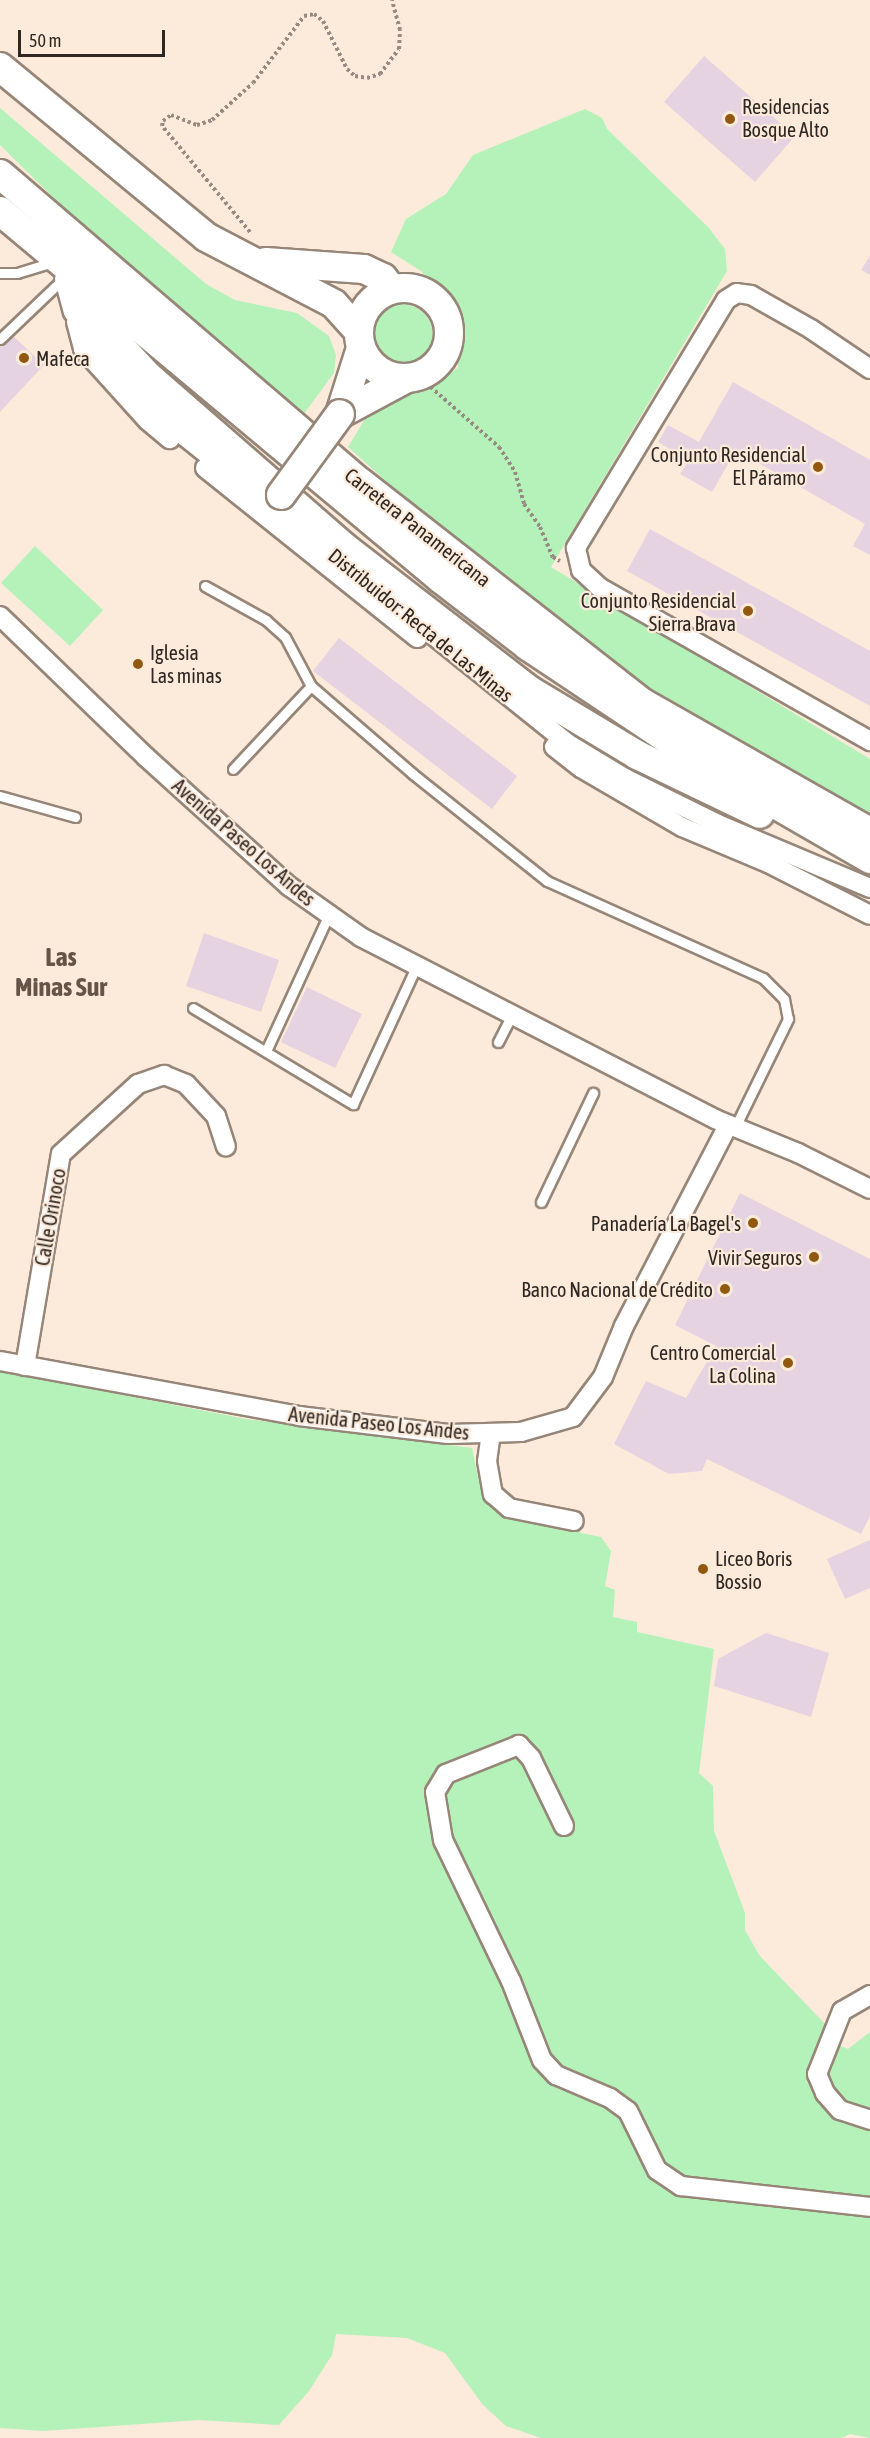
<!DOCTYPE html>
<html>
<head>
<meta charset="utf-8">
<style>
	body { margin:0 }
	#map { position:relative; width:870px; height:2438px; overflow:hidden; background:#fceadb; font-family:"Asap Condensed",sans-serif }
	div>[style] { position:absolute }
	[style*='--x'] { left:calc(var(--x)*1px); top:calc(var(--y)*1px); width:calc(var(--w)*1px); rotate:calc(var(--a)*1deg) }
	.green>* { inset:0; background:#b4f2ba }
	.round { border-radius:50% }
	.building>* { inset:0; background:#e5d3e1 }
	.path>* { height:4px; margin-top:-2px; transform-origin:0; background:repeating-linear-gradient(90deg,#978a80 0 3px,transparent 0 6px) }
	.roads { filter:drop-shadow(2px 0 #968678) drop-shadow(-2px 0 #968678) drop-shadow(0 2px #968678) drop-shadow(0 -2px #968678) }
	.lane>* { height:9px; margin:-4.5px; padding:0 4.5px; transform-origin:4.5px; border-radius:4.5px; background:#fff }
	.street>* { height:18px; margin:-9px; padding:0 9px; transform-origin:9px; border-radius:9px; background:#fff }
	.primary>* { height:28px; margin:-14px; padding:0 14px; transform-origin:14px; border-radius:14px; background:#fff }
	.primary>.ring { margin:-14px; padding:0; box-sizing:content-box; background:none; border:28px solid #fff; border-radius:50% }
	.bridges { filter:drop-shadow(2px 0 #968678) drop-shadow(-2px 0 #968678) drop-shadow(0 2px #968678) drop-shadow(0 -2px #968678) }
	.primary-bridge>* { height:28px; margin:-14px; padding:0 14px; transform-origin:14px; border-radius:14px; background:#fff }
	.dots>* { width:16px; height:16px; translate:-50% -50%; box-sizing:border-box; border:3px solid #fceadb; border-radius:50% }
	span { translate:-50% -50%; white-space:nowrap; text-align:center; line-height:1.15; -webkit-text-stroke:4.5px #fceadb; paint-order:stroke }
	.poi-label { font-size:20px; color:#2e2722 }
	.left { translate:0 -50%; text-align:left }
	.right { translate:-100% -50%; text-align:right }
	.street-label { font-size:20px; color:#2e2722 }
	.district-label { font-size:26px; color:#645548; font-weight:700 }
	.scale { position:absolute; left:18px; top:30px; width:147px; height:27px; box-sizing:border-box; border:3px solid #2e2722; border-top:0; padding-left:8px; font-size:18px; line-height:21px; white-space:nowrap; color:#2e2722; -webkit-text-stroke:4px #fceadb; paint-order:stroke }
</style>
</head>
<body>
<div id="map">
	<div class="green">
		<div style="clip-path:polygon(0 108px,206px 284px,235px 300px,297px 313px,329px 336px,336px 355px,334px 373px,303px 415px,62px 206px,0 145px)"></div>
		<div style="clip-path:polygon(585px 109px,602px 118px,607px 129px,708px 227px,725px 249px,727px 271px,551px 567px,870px 759px,870px 820px,622px 676px,426px 517px,348px 447px,372px 407px,425px 387px,458px 368px,456px 316px,421px 271px,391px 252px,406px 219px,446px 194px,473px 155px)"></div>
		<div class="round" style="left:369px;top:304px;width:64px;height:64px"></div>
		<div style="clip-path:polygon(35px 546px,103px 610px,70px 646px,1px 583px)"></div>
		<div style="clip-path:polygon(0 1371px,246px 1419px,472px 1448px,479px 1482px,509px 1508px,574px 1521px,581px 1533px,601px 1537px,611px 1551px,605px 1586px,615px 1590px,613px 1617px,637px 1622px,637px 1632px,714px 1649px,699px 1773px,713px 1786px,714px 1831px,745px 1913px,745px 1930px,759px 1955px,827px 2026px,825px 2039px,848px 2049px,870px 2032px,870px 2438px,850px 2434px,841px 2438px,541px 2438px,506px 2426px,483px 2405px,445px 2353px,407px 2338px,336px 2334px,332px 2355px,309px 2391px,279px 2425px,198px 2420px,43px 2431px,0 2428px)"></div>
	</div>
	<div class="building">
		<div style="clip-path:polygon(704px 56px,795px 136px,755px 182px,664px 102px)"></div>
		<div style="clip-path:polygon(870px 256px,870px 275px,861px 270px)"></div>
		<div style="clip-path:polygon(11px 334px,44px 365px,0 412px,0 346px)"></div>
		<div style="clip-path:polygon(733px 382px,870px 460px,870px 555px,853px 546px,865px 524px,736px 450px,712px 492px,680px 474px,689px 460px,658px 442px,668px 425px,699px 442px)"></div>
		<div style="clip-path:polygon(650px 529px,870px 651px,870px 706px,627px 571px)"></div>
		<div style="clip-path:polygon(339px 638px,517px 776px,492px 809px,313px 671px)"></div>
		<div style="clip-path:polygon(204px 933px,279px 960px,261px 1012px,186px 986px)"></div>
		<div style="clip-path:polygon(307px 987px,362px 1014px,335px 1068px,281px 1042px)"></div>
		<div style="clip-path:polygon(740px 1193px,870px 1259px,870px 1516px,861px 1534px,707px 1459px,702px 1471px,669px 1474px,614px 1444px,646px 1381px,686px 1398px,716px 1346px,675px 1325px)"></div>
		<div style="clip-path:polygon(870px 1540px,870px 1588px,845px 1599px,827px 1559px)"></div>
		<div style="clip-path:polygon(766px 1633px,829px 1653px,811px 1717px,714px 1686px,718px 1659px)"></div>
	</div>
	<div class="path">
		<div style="--x:250;--y:232;--w:138;--a:-129.7"></div>
		<div style="--x:162;--y:126;--w:5;--a:-79"></div>
		<div style="--x:163;--y:121;--w:10;--a:-37"></div>
		<div style="--x:171;--y:115;--w:28;--a:21"></div>
		<div style="--x:197;--y:125;--w:16;--a:-18"></div>
		<div style="--x:212;--y:120;--w:55;--a:-42.1"></div>
		<div style="--x:253;--y:83;--w:84;--a:-52.7"></div>
		<div style="--x:304;--y:16;--w:10;--a:-11"></div>
		<div style="--x:314;--y:14;--w:11;--a:38"></div>
		<div style="--x:323;--y:21;--w:54;--a:63.4"></div>
		<div style="--x:347;--y:69;--w:11;--a:41"></div>
		<div style="--x:355;--y:76;--w:12;--a:9"></div>
		<div style="--x:367;--y:78;--w:14;--a:-17"></div>
		<div style="--x:380;--y:74;--w:31;--a:-53"></div>
		<div style="--x:399;--y:49;--w:19;--a:-87"></div>
		<div style="--x:400;--y:30;--w:31;--a:-105"></div>
		<div style="--x:426;--y:383;--w:97;--a:41.2"></div>
		<div style="--x:499;--y:447;--w:30;--a:57"></div>
		<div style="--x:515;--y:472;--w:33;--a:74"></div>
		<div style="--x:524;--y:504;--w:28;--a:55"></div>
		<div style="--x:540;--y:527;--w:33;--a:67"></div>
		<div style="--x:553;--y:557;--w:8;--a:30"></div>
	</div>
	<div class="roads">
		<div class="lane">
			<div style="--x:0;--y:273;--w:17;--a:0"></div>
			<div style="--x:17;--y:273;--w:38;--a:-17"></div>
			<div style="--x:0;--y:339;--w:88;--a:-43.6"></div>
			<div style="--x:205;--y:586;--w:70;--a:29.1"></div>
			<div style="--x:266;--y:620;--w:25;--a:42"></div>
			<div style="--x:285;--y:637;--w:55;--a:62"></div>
			<div style="--x:311;--y:686;--w:135;--a:40.8"></div>
			<div style="--x:413;--y:774;--w:171;--a:38.6"></div>
			<div style="--x:547;--y:881;--w:237;--a:24.2"></div>
			<div style="--x:763;--y:978;--w:30;--a:45"></div>
			<div style="--x:784;--y:999;--w:20;--a:79"></div>
			<div style="--x:788;--y:1019;--w:120;--a:116.1"></div>
			<div style="--x:233;--y:769;--w:114;--a:-46.8"></div>
			<div style="--x:0;--y:796;--w:78;--a:15.6"></div>
			<div style="--x:193;--y:1008;--w:187;--a:31"></div>
			<div style="--x:353;--y:1104;--w:153;--a:-65.3"></div>
			<div style="--x:498;--y:1042;--w:33;--a:-63"></div>
			<div style="--x:266;--y:1051;--w:151;--a:-65.3"></div>
			<div style="--x:541;--y:1202;--w:121;--a:-64.5"></div>
		</div>
		<div class="street">
			<div style="--x:64;--y:279;--w:34;--a:75"></div>
			<div style="--x:73;--y:312;--w:90;--a:52.2"></div>
			<div style="--x:128;--y:383;--w:64;--a:44.4"></div>
			<div style="--x:174;--y:428;--w:203;--a:38.6"></div>
			<div style="--x:76;--y:322;--w:28;--a:75"></div>
			<div style="--x:83;--y:349;--w:96;--a:48"></div>
			<div style="--x:147;--y:420;--w:30;--a:40"></div>
			<div style="--x:870;--y:369;--w:71;--a:-145.9"></div>
			<div style="--x:811;--y:329;--w:69;--a:-150.5"></div>
			<div style="--x:751;--y:295;--w:14;--a:-172"></div>
			<div style="--x:737;--y:293;--w:13;--a:148"></div>
			<div style="--x:726;--y:300;--w:290;--a:121.2"></div>
			<div style="--x:576;--y:548;--w:23;--a:77"></div>
			<div style="--x:581;--y:570;--w:25;--a:43"></div>
			<div style="--x:599;--y:587;--w:312;--a:29.6"></div>
			<div style="--x:205;--y:468;--w:272;--a:38.7"></div>
			<div style="--x:362;--y:578;--w:263;--a:38.8"></div>
			<div style="--x:567;--y:743;--w:68;--a:31.1"></div>
			<div style="--x:625;--y:778;--w:104;--a:26.3"></div>
			<div style="--x:718;--y:824;--w:165;--a:22.8"></div>
			<div style="--x:0;--y:616;--w:203;--a:44"></div>
			<div style="--x:146;--y:757;--w:193;--a:42.1"></div>
			<div style="--x:289;--y:886;--w:88;--a:35.3"></div>
			<div style="--x:361;--y:937;--w:398;--a:27.2"></div>
			<div style="--x:715;--y:1119;--w:90;--a:22.3"></div>
			<div style="--x:798;--y:1153;--w:80;--a:26.6"></div>
			<div style="--x:554;--y:747;--w:34;--a:38"></div>
			<div style="--x:581;--y:768;--w:117;--a:30.3"></div>
			<div style="--x:682;--y:827;--w:93;--a:22.7"></div>
			<div style="--x:768;--y:863;--w:114;--a:27"></div>
			<div style="--x:0;--y:1361;--w:304;--a:10.4"></div>
			<div style="--x:299;--y:1416;--w:150;--a:6.9"></div>
			<div style="--x:448;--y:1434;--w:73;--a:-1.6"></div>
			<div style="--x:521;--y:1432;--w:54;--a:-16.1"></div>
			<div style="--x:573;--y:1417;--w:50;--a:-53.1"></div>
			<div style="--x:603;--y:1377;--w:55;--a:-67.6"></div>
			<div style="--x:624;--y:1326;--w:226;--a:-62.6"></div>
			<div style="--x:25;--y:1366;--w:215;--a:-80.4"></div>
			<div style="--x:61;--y:1154;--w:104;--a:-42.3"></div>
			<div style="--x:138;--y:1084;--w:28;--a:-19"></div>
			<div style="--x:164;--y:1075;--w:24;--a:22"></div>
			<div style="--x:186;--y:1084;--w:44;--a:46.8"></div>
			<div style="--x:216;--y:1116;--w:32;--a:72"></div>
			<div style="--x:491;--y:1433;--w:28;--a:98"></div>
			<div style="--x:487;--y:1461;--w:34;--a:80"></div>
			<div style="--x:493;--y:1494;--w:21;--a:41"></div>
			<div style="--x:509;--y:1508;--w:66;--a:11.3"></div>
			<div style="--x:564;--y:1826;--w:76;--a:-115.9"></div>
			<div style="--x:531;--y:1758;--w:18;--a:-133"></div>
			<div style="--x:519;--y:1745;--w:79;--a:158.3"></div>
			<div style="--x:446;--y:1774;--w:21;--a:121"></div>
			<div style="--x:435;--y:1792;--w:49;--a:80.5"></div>
			<div style="--x:443;--y:1840;--w:157;--a:64.3"></div>
			<div style="--x:511;--y:1981;--w:85;--a:68.6"></div>
			<div style="--x:542;--y:2060;--w:21;--a:47"></div>
			<div style="--x:556;--y:2075;--w:59;--a:23.1"></div>
			<div style="--x:610;--y:2098;--w:22;--a:36"></div>
			<div style="--x:628;--y:2111;--w:66;--a:63.8"></div>
			<div style="--x:657;--y:2170;--w:29;--a:34"></div>
			<div style="--x:681;--y:2186;--w:190;--a:6.3"></div>
			<div style="--x:870;--y:1995;--w:32;--a:150"></div>
			<div style="--x:842;--y:2011;--w:68;--a:111.6"></div>
			<div style="--x:817;--y:2074;--w:21;--a:67"></div>
			<div style="--x:825;--y:2093;--w:23;--a:49"></div>
			<div style="--x:840;--y:2110;--w:32;--a:18"></div>
		</div>
		<div class="primary">
			<div style="--x:0;--y:67;--w:267;--a:39.5"></div>
			<div style="--x:206;--y:237;--w:144;--a:27.6"></div>
			<div style="--x:334;--y:304;--w:36;--a:48"></div>
			<div style="--x:0;--y:174;--w:475;--a:40.6"></div>
			<div style="--x:361;--y:483;--w:358;--a:38"></div>
			<div style="--x:643;--y:703;--w:261;--a:29.6"></div>
			<div style="--x:0;--y:211;--w:574;--a:39.84"></div>
			<div style="--x:441;--y:579;--w:110;--a:37.6"></div>
			<div style="--x:528;--y:646;--w:209;--a:33.7"></div>
			<div style="--x:702;--y:762;--w:194;--a:30"></div>
			<div style="--x:266;--y:262;--w:98;--a:4.1"></div>
			<div style="--x:364;--y:269;--w:21;--a:25"></div>
			<div style="--x:383;--y:278;--w:14;--a:51"></div>
			<div style="--x:75;--y:284;--w:54;--a:57.2"></div>
			<div style="--x:104;--y:329;--w:64;--a:46.9"></div>
			<div style="--x:148;--y:376;--w:260;--a:41.1"></div>
			<div style="--x:344;--y:547;--w:234;--a:37.7"></div>
			<div style="--x:529;--y:690;--w:126;--a:31"></div>
			<div style="--x:637;--y:755;--w:136;--a:25.6"></div>
			<div class="ring" style="left:359px;top:288px;width:62px;height:62px"></div>
			<div style="--x:340;--y:414;--w:74;--a:-28.3"></div>
			<div style="--x:340;--y:414;--w:69;--a:-72.3"></div>
		</div>
	</div>
	<div class="bridges">
		<div class="primary-bridge">
			<div style="--x:281;--y:495;--w:100;--a:-53.9"></div>
		</div>
	</div>
	<div class="dots">
		<div style="left:730px;top:119px;background:#90590f"></div>
		<div style="left:24px;top:358px;background:#90590f"></div>
		<div style="left:818px;top:467px;background:#90590f"></div>
		<div style="left:748px;top:611px;background:#90590f"></div>
		<div style="left:138px;top:664px;background:#90590f"></div>
		<div style="left:753px;top:1223px;background:#90590f"></div>
		<div style="left:814px;top:1257px;background:#90590f"></div>
		<div style="left:725px;top:1289px;background:#90590f"></div>
		<div style="left:788px;top:1363px;background:#90590f"></div>
		<div style="left:703px;top:1569px;background:#90590f"></div>
	</div>
	<div class="poi-label">
		<span class="left" style="left:742px;top:118px">Residencias<br>Bosque Alto</span>
		<span class="left" style="left:36px;top:358px">Mafeca</span>
		<span class="right" style="left:806px;top:466px">Conjunto Residencial<br>El Páramo</span>
		<span class="right" style="left:736px;top:612px">Conjunto Residencial<br>Sierra Brava</span>
		<span class="left" style="left:150px;top:664px">Iglesia<br>Las minas</span>
		<span class="right" style="left:741px;top:1223px">Panadería La Bagel's</span>
		<span class="right" style="left:802px;top:1257px">Vivir Seguros</span>
		<span class="right" style="left:713px;top:1289px">Banco Nacional de Crédito</span>
		<span class="right" style="left:776px;top:1364px">Centro Comercial<br>La Colina</span>
		<span class="left" style="left:715px;top:1570px">Liceo Boris<br>Bossio</span>
	</div>
	<div class="street-label">
		<span style="left:418px;top:527px;rotate:38deg">Carretera Panamericana</span>
		<span style="left:421px;top:625px;rotate:39deg">Distribuidor: Recta de Las Minas</span>
		<span style="left:244px;top:842px;rotate:41deg">Avenida Paseo Los Andes</span>
		<span style="left:50px;top:1217px;rotate:-80deg">Calle Orinoco</span>
		<span style="left:379px;top:1423px;rotate:6deg">Avenida Paseo Los Andes</span>
	</div>
	<div class="district-label">
		<span style="left:61px;top:973px">Las<br>Minas Sur</span>
	</div>
	<div class="scale">50 m</div>
</div>
</body>
</html>
